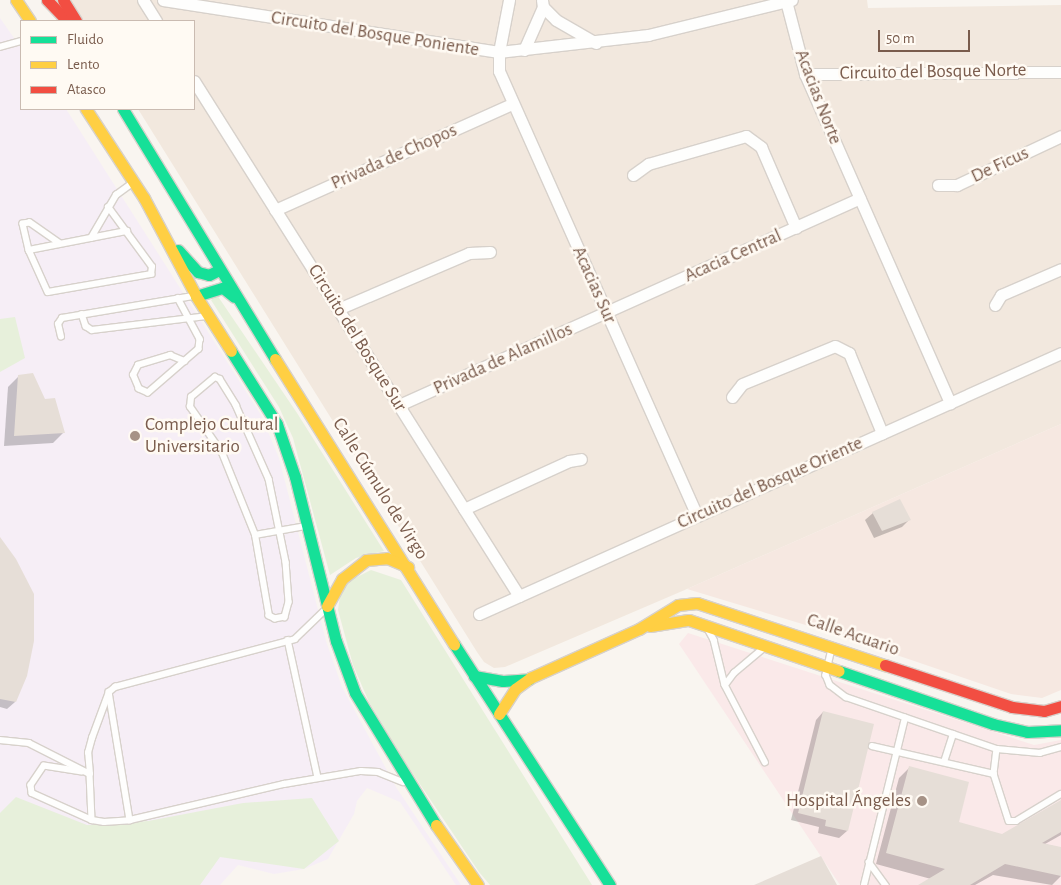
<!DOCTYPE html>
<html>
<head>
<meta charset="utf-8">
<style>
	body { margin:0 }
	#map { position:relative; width:1061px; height:885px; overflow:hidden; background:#f9f5f0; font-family:"Alegreya Sans",sans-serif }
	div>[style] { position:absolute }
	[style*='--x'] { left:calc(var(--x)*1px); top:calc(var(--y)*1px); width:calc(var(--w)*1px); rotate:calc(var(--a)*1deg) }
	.residential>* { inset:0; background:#f2e8de }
	.commercial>* { inset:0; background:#f6e8e1 }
	.education>* { inset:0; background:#f6eef6 }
	.medical>* { inset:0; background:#fae9e9 }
	.green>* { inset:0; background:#e7f0db }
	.shadow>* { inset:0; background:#0003 }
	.building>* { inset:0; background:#e6ded7 }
	.roads { filter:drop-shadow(1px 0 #d7d1cb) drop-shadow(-1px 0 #d7d1cb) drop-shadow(0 1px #d7d1cb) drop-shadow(0 -1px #d7d1cb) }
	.lane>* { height:5.5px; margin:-2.75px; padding:0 2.75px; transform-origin:2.75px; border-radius:2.75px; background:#fefefd }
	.street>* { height:11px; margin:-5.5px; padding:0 5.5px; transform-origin:5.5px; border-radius:5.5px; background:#fefefd }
	.fast>* { height:11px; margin:-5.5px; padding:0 5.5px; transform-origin:5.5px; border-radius:5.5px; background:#16e098 }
	.slow>* { height:11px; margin:-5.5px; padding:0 5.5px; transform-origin:5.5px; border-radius:5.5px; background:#ffcf43 }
	.jam>* { height:11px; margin:-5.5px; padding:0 5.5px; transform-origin:5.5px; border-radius:5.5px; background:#f24e42 }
	.dots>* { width:14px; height:14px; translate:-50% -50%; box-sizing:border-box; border:2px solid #fffaf3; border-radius:50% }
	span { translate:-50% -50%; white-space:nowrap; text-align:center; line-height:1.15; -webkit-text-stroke:5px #fffaf3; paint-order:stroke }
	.street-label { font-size:19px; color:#7a5c4d }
	.poi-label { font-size:19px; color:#7a5c4d }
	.left { translate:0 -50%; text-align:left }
	.right { translate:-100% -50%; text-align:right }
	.legend { position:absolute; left:20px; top:20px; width:175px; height:90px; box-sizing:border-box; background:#fffaf3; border:1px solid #cabbb1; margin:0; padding:6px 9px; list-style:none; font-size:15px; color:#7a5c4d }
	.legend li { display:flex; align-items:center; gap:10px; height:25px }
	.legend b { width:25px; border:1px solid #cabbb1 }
	.scale { position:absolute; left:878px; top:30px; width:92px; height:22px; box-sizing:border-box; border:2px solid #7a5c4d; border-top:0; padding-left:6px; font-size:15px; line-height:18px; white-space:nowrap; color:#7a5c4d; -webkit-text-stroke:4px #fffaf3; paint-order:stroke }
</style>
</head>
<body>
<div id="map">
	<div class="residential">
		<div style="clip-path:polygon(71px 0,867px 0,868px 8px,1061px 5px,1061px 424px,687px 589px,505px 667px,494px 668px,484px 662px,477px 652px,138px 109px,194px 109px,194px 21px,84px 21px)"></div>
	</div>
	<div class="commercial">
		<div style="clip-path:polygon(1061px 424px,1061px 690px,1042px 698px,1011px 694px,832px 633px,687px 589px)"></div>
	</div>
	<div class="education">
		<div style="clip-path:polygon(0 18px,21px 48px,21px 109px,66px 109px,261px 415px,279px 458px,326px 641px,342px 687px,396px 787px,461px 885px,456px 885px,400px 802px,367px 788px,357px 801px,354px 814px,328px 859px,304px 869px,274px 874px,238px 865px,220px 885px,0 885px)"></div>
	</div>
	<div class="medical">
		<div style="clip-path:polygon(688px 633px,1034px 745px,1061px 740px,1061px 885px,840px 885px,679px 644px)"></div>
	</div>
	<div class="green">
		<div style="clip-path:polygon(217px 295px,297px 413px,384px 551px,356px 558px,330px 575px,293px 438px,279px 407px,211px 300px)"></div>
		<div style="clip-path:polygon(15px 317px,25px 358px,0 372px,0 319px)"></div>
		<div style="clip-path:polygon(371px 570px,401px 580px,592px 885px,490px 885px,479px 872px,405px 762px,369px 702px,353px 665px,338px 610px,340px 596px,349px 581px)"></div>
		<div style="clip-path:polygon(16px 797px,87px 825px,148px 821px,243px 803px,312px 798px,339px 841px,304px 869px,220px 857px,200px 885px,0 885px,0 813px)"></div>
	</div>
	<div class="shadow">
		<div style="clip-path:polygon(19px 376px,44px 400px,64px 432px,53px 443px,4px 446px,8px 387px)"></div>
		<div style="clip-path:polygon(873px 513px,909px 520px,902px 527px,874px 538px,865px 520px)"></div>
		<div style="clip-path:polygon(0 539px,15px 702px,7px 709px,0 707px)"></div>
		<div style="clip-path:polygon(823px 712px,847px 831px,839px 838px,818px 833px,819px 827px,791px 820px,816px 720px)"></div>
		<div style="clip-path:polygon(910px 767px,957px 823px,1002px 835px,1061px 801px,1061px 835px,1045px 844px,1061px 848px,1061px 876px,1052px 885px,993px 875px,975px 885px,921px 885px,931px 879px,876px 864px,899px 778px)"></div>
	</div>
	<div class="building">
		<div style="clip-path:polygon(33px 373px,45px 399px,55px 398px,65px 433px,14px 436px,18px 375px)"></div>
		<div style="clip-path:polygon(900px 499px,911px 520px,882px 531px,872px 512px)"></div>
		<div style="clip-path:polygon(0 537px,16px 559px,34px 594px,34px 641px,27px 676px,16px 702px,0 699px)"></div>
		<div style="clip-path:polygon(823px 711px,874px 724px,848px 831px,825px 826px,826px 820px,798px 813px)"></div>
		<div style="clip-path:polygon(909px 766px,969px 782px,959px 822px,1002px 834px,1061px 800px,1061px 832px,1042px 843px,1061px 847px,1061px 876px,1005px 864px,970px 885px,918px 885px,945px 869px,886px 853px)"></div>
		<div style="clip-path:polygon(821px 856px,837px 885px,754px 885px)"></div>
	</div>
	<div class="roads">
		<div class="lane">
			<div style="--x:0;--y:47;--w:22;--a:-16"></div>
			<div style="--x:91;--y:238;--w:50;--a:-59.8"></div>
			<div style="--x:116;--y:195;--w:22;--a:-36"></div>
			<div style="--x:60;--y:244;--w:37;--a:-145"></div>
			<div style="--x:30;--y:223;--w:7;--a:172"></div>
			<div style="--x:23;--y:224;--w:27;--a:77"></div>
			<div style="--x:29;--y:250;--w:46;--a:65.7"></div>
			<div style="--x:48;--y:292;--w:105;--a:-9.9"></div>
			<div style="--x:151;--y:274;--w:7;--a:-82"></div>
			<div style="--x:152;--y:267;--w:74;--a:-126.3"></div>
			<div style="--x:29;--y:250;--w:100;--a:-11"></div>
			<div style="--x:178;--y:298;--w:47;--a:61.8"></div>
			<div style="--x:200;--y:339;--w:10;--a:96"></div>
			<div style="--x:199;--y:349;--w:67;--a:139.2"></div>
			<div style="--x:148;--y:393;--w:10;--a:-156"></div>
			<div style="--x:139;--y:389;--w:15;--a:-113"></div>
			<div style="--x:133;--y:375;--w:11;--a:-63"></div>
			<div style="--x:138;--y:365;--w:34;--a:-17"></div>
			<div style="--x:170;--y:355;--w:16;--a:22"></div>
			<div style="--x:82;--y:314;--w:13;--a:72"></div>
			<div style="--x:86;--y:326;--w:7;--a:34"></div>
			<div style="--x:92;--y:330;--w:117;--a:-6.9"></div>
			<div style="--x:61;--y:337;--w:13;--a:-103"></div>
			<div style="--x:58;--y:324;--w:7;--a:-56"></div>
			<div style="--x:62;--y:318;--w:134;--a:-9.5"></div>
			<div style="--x:215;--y:377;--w:5;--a:22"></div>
			<div style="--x:220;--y:379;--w:31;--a:58"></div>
			<div style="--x:236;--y:405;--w:81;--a:66"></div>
			<div style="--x:269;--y:479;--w:85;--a:78.4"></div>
			<div style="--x:286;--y:562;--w:40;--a:85.7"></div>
			<div style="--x:289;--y:602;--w:16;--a:105"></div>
			<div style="--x:285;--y:617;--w:10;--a:169"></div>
			<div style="--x:275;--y:619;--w:7;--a:-153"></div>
			<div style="--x:269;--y:616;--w:82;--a:-99.8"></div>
			<div style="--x:255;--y:535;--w:88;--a:-111.9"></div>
			<div style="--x:222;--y:453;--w:56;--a:-124.8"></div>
			<div style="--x:190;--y:407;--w:10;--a:-84"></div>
			<div style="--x:191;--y:397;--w:31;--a:-40"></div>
			<div style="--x:255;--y:535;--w:52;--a:-10"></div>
			<div style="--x:708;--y:629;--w:13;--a:61"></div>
			<div style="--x:714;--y:640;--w:46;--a:76.3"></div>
			<div style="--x:725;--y:685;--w:87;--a:62.5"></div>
			<div style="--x:288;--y:640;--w:141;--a:77.7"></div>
			<div style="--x:832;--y:649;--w:27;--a:103"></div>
			<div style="--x:826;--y:675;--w:11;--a:68"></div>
			<div style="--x:830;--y:685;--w:20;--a:37"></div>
			<div style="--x:846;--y:697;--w:160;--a:19"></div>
			<div style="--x:997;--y:749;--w:43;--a:5.3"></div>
			<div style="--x:1040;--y:753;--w:22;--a:-16"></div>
			<div style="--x:725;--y:685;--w:15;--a:-53"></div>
			<div style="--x:734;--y:673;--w:40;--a:-40"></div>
			<div style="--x:109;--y:692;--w:130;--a:80.7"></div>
			<div style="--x:0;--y:740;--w:29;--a:6"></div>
			<div style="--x:29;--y:743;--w:68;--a:26.9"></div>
			<div style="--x:90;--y:774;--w:21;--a:-95"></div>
			<div style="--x:88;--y:753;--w:16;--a:-75"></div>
			<div style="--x:92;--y:738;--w:49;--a:-69.7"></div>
			<div style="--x:109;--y:692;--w:8;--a:-40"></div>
			<div style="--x:115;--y:687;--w:186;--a:-14.9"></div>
			<div style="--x:295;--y:639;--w:42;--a:-44"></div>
			<div style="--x:872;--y:746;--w:125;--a:12.9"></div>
			<div style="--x:997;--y:749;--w:25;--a:97"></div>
			<div style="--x:994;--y:774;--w:49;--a:72.3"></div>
			<div style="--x:1009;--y:821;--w:7;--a:0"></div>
			<div style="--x:1016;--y:821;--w:52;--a:-31"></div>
			<div style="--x:944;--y:762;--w:29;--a:-72"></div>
			<div style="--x:82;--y:772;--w:38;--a:-171"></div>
			<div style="--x:44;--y:766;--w:23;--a:124"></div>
			<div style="--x:31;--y:785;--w:8;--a:83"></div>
			<div style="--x:32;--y:793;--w:66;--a:24.2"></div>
			<div style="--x:92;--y:820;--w:12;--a:9"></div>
			<div style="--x:104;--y:822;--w:26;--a:-4"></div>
			<div style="--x:130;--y:820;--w:158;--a:-13.2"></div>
			<div style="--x:284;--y:784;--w:78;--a:-9.6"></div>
			<div style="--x:361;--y:771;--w:17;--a:3"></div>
			<div style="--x:378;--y:772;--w:27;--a:22"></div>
			<div style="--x:90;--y:774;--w:46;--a:87.5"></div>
			<div style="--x:869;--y:862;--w:29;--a:54"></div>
			<div style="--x:864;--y:885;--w:172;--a:-76.2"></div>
		</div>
		<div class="street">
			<div style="--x:143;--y:0;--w:25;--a:58"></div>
			<div style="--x:163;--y:0;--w:340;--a:8.8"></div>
			<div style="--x:499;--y:52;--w:150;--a:-6.5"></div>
			<div style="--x:648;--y:35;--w:148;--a:-13.7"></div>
			<div style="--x:509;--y:0;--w:53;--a:100.9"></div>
			<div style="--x:499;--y:52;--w:19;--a:90"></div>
			<div style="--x:499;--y:71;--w:487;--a:66"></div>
			<div style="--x:542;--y:0;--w:7;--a:82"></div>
			<div style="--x:543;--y:7;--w:18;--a:45"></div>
			<div style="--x:556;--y:20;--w:46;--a:29.9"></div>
			<div style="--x:786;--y:1;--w:75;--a:75.4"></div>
			<div style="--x:805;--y:74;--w:360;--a:66.2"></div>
			<div style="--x:524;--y:50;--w:47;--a:-66.2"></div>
			<div style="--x:805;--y:74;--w:256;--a:-0.4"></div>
			<div style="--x:194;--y:81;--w:609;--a:57.75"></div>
			<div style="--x:633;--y:175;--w:19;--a:-36"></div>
			<div style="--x:648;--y:164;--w:102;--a:-15.9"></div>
			<div style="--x:746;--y:136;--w:19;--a:36"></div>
			<div style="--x:761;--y:147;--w:88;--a:66.6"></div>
			<div style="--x:938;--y:185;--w:19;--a:0"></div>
			<div style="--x:957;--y:185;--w:115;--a:-25.2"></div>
			<div style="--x:275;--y:210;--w:260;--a:-24.1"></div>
			<div style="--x:995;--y:305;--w:12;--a:-59"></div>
			<div style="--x:1001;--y:295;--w:65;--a:-23.4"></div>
			<div style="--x:338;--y:309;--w:142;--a:-23.1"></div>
			<div style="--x:469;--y:253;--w:21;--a:-3"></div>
			<div style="--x:732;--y:397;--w:16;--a:-52"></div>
			<div style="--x:742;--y:384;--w:100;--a:-22.2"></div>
			<div style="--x:835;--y:346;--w:16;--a:27"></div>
			<div style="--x:849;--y:353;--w:87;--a:67.6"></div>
			<div style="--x:399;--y:405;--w:505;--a:-24.18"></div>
			<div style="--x:464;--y:509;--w:115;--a:-24.6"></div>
			<div style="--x:569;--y:461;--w:12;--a:-9"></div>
			<div style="--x:479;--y:614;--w:638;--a:-24.15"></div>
		</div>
		<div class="fast">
			<div style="--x:123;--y:109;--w:293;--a:58.7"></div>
			<div style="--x:178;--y:250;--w:30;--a:48"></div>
			<div style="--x:198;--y:272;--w:11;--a:15"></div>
			<div style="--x:209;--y:275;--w:11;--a:-27"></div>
			<div style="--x:196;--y:296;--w:28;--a:-17"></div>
			<div style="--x:223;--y:288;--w:14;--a:39"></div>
			<div style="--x:231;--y:351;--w:86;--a:57.8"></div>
			<div style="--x:277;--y:424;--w:56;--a:71.2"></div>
			<div style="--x:295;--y:477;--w:169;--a:76"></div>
			<div style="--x:336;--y:641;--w:55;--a:69.9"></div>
			<div style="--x:355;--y:693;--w:155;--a:58.5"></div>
			<div style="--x:454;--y:644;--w:287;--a:57.1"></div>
			<div style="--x:839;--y:671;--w:163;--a:19"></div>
			<div style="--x:993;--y:724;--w:35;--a:13"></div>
			<div style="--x:1027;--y:732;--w:34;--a:-3"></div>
			<div style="--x:474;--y:676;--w:29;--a:10"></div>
			<div style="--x:503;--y:681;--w:26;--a:-4"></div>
		</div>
		<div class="slow">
			<div style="--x:16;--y:0;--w:25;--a:56"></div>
			<div style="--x:86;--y:109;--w:106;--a:56.9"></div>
			<div style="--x:144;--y:198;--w:111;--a:62"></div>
			<div style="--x:196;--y:296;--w:65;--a:57.5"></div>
			<div style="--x:275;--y:359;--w:337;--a:57.9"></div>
			<div style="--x:327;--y:606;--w:31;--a:-61"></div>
			<div style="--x:342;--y:579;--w:31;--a:-38"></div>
			<div style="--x:366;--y:560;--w:21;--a:-5"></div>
			<div style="--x:387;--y:558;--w:23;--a:23"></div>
			<div style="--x:650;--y:626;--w:39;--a:-9"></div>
			<div style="--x:689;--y:620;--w:158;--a:18.8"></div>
			<div style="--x:499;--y:714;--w:30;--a:-57"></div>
			<div style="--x:515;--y:689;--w:19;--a:-36"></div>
			<div style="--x:530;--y:678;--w:120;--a:-24.2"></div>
			<div style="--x:639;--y:629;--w:46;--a:-31.6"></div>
			<div style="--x:678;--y:605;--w:19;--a:-6"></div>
			<div style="--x:697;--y:603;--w:198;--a:18.3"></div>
			<div style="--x:436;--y:825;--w:73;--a:55"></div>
		</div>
		<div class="jam">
			<div style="--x:47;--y:0;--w:29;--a:46"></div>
			<div style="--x:63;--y:0;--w:25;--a:58"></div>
			<div style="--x:885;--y:665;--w:134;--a:18.3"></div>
			<div style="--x:1012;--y:707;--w:32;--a:7"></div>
			<div style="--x:1044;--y:711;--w:18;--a:-16"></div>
		</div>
	</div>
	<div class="dots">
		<div style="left:135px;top:436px;background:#a69286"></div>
		<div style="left:922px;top:801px;background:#a69286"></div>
	</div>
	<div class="street-label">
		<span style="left:375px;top:34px;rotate:9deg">Circuito del Bosque Poniente</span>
		<span style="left:933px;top:72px;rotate:-1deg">Circuito del Bosque Norte</span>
		<span style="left:818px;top:97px;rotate:69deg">Acacias Norte</span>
		<span style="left:394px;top:157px;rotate:-24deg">Privada de Chopos</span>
		<span style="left:1000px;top:165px;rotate:-25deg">De Ficus</span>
		<span style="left:733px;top:256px;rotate:-24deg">Acacia Central</span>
		<span style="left:594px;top:285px;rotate:66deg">Acacias Sur</span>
		<span style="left:357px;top:338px;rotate:58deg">Circuito del Bosque Sur</span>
		<span style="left:503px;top:359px;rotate:-24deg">Privada de Alamillos</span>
		<span style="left:770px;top:483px;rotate:-24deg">Circuito del Bosque Oriente</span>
		<span style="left:380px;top:489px;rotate:58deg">Calle Cúmulo de Virgo</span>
		<span style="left:853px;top:635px;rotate:19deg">Calle Acuario</span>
	</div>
	<div class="poi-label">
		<span class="left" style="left:145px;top:436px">Complejo Cultural<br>Universitario</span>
		<span class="right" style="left:911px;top:801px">Hospital Ángeles</span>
	</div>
	<ul class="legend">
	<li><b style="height:6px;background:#16e098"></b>Fluido</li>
	<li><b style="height:6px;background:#ffcf43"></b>Lento</li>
	<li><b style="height:6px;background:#f24e42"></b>Atasco</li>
	</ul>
	<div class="scale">50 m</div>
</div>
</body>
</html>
